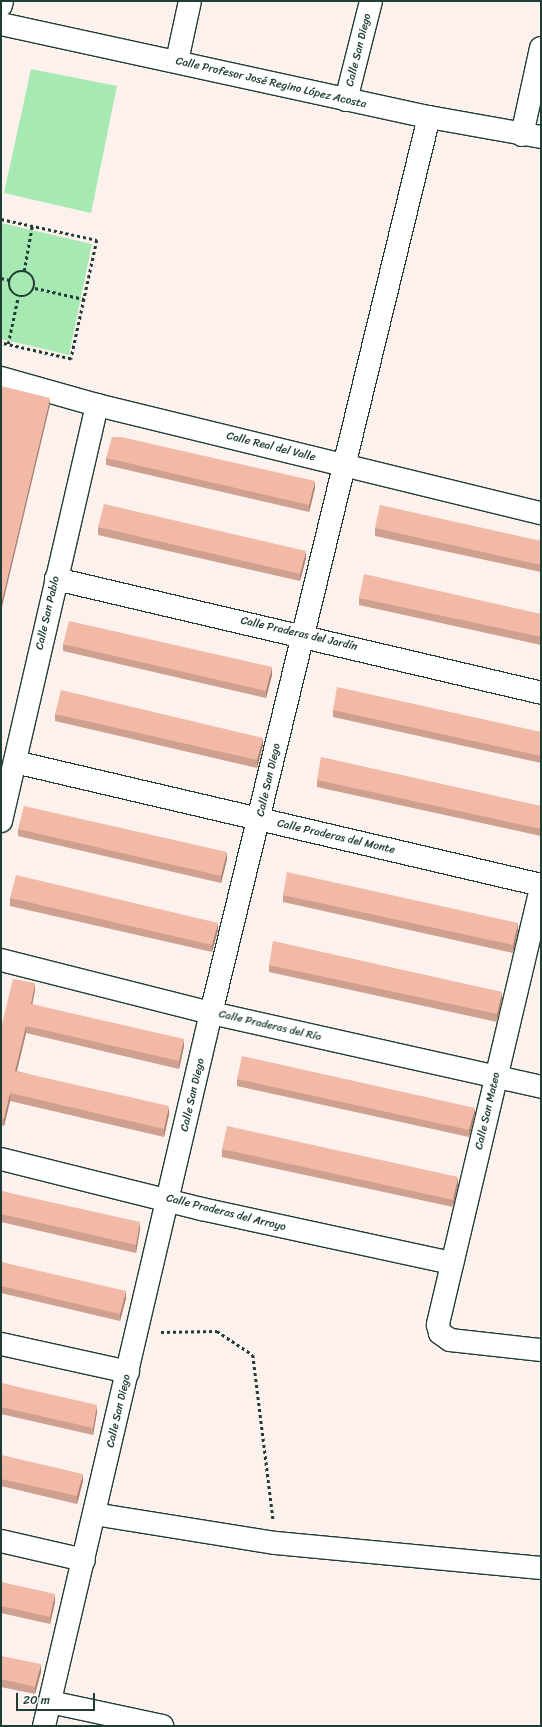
<!DOCTYPE html>
<html>
<head>
<meta charset="utf-8">
<style>
	body { margin:0 }
	#map { position:relative; width:542px; height:1727px; overflow:hidden; background:#fcf1ed; font-family:Sriracha,sans-serif }
	div>[style] { position:absolute }
	[style*='--x'] { left:calc(var(--x)*1px); top:calc(var(--y)*1px); width:calc(var(--w)*1px); rotate:calc(var(--a)*1deg) }
	.green>* { inset:0; background:#a7e9b2 }
	.path>* { height:2.5px; margin-top:-1.25px; transform-origin:0; background:repeating-linear-gradient(90deg,#1f3d34 0 3px,transparent 0 6px) }
	.path>.ring { margin:-1.25px; padding:0; box-sizing:content-box; background:none; border:2.5px solid #1f3d34; border-radius:50% }
	.roads { filter:drop-shadow(1px 0 #1f3d34) drop-shadow(-1px 0 #1f3d34) drop-shadow(0 1px #1f3d34) drop-shadow(0 -1px #1f3d34) }
	.minor>* { height:22px; margin:-11px; padding:0 11px; transform-origin:11px; border-radius:11px; background:#fff }
	.wall>* { inset:0; background:#cf9f8f }
	.shaded-wall>* { inset:0; background:#a98274 }
	.building>* { inset:0; background:#f1b9a6 }
	span { translate:-50% -50%; white-space:nowrap; text-align:center; line-height:1.15; -webkit-text-stroke:3.5px #fff; paint-order:stroke }
	.street-label { font-size:11px; color:#1f3d34 }
	.frame { position:absolute; inset:0; border:2px solid #1f3d34; pointer-events:none }
	.scale { position:absolute; left:16px; top:1693px; width:79px; height:18px; box-sizing:border-box; border:2px solid #1f3d34; border-top:0; padding-left:5px; font-size:12px; line-height:14px; white-space:nowrap; color:#1f3d34; -webkit-text-stroke:3px #fff; paint-order:stroke }
</style>
</head>
<body>
<div id="map">
	<div class="green">
		<div style="clip-path:polygon(31px 69px,117px 86px,91px 213px,4px 193px)"></div>
		<div style="clip-path:polygon(1px 223px,92px 244px,69px 355px,1px 339px)"></div>
	</div>
	<div class="path">
		<div style="--x:1;--y:219;--w:98;--a:12.3"></div>
		<div style="--x:97;--y:240;--w:122;--a:102.3"></div>
		<div style="--x:71;--y:359;--w:72;--a:-167.1"></div>
		<div class="ring" style="left:9px;top:271px;width:23.5px;height:23.5px"></div>
		<div style="--x:24;--y:271;--w:46;--a:-79.9"></div>
		<div style="--x:1;--y:278;--w:9;--a:13"></div>
		<div style="--x:35;--y:288;--w:50;--a:12.7"></div>
		<div style="--x:8;--y:344;--w:48;--a:-78"></div>
		<div style="--x:161;--y:1332;--w:56;--a:-1"></div>
		<div style="--x:217;--y:1331;--w:43;--a:33.7"></div>
		<div style="--x:253;--y:1355;--w:165;--a:83"></div>
	</div>
	<div class="roads">
		<div class="minor">
			<div style="--x:1;--y:5;--w:4;--a:-76"></div>
			<div style="--x:1;--y:24;--w:438;--a:12.3"></div>
			<div style="--x:429;--y:117;--w:114;--a:10.1"></div>
			<div style="--x:177;--y:61;--w:61;--a:-77.8"></div>
			<div style="--x:346;--y:100;--w:102;--a:-75.8"></div>
			<div style="--x:522;--y:135;--w:89;--a:-77.7"></div>
			<div style="--x:1;--y:378;--w:100;--a:15.7"></div>
			<div style="--x:97;--y:405;--w:457;--a:13.7"></div>
			<div style="--x:56;--y:579;--w:498;--a:13.2"></div>
			<div style="--x:15;--y:762;--w:540;--a:13.16"></div>
			<div style="--x:1;--y:821;--w:427;--a:-77"></div>
			<div style="--x:541;--y:888;--w:449;--a:103.3"></div>
			<div style="--x:438;--y:1325;--w:8;--a:76"></div>
			<div style="--x:440;--y:1333;--w:12;--a:35"></div>
			<div style="--x:450;--y:1340;--w:92;--a:6.3"></div>
			<div style="--x:1;--y:960;--w:217;--a:14.2"></div>
			<div style="--x:211;--y:1013;--w:338;--a:12.6"></div>
			<div style="--x:1;--y:1159;--w:207;--a:14"></div>
			<div style="--x:202;--y:1209;--w:256;--a:12.2"></div>
			<div style="--x:1;--y:1344;--w:130;--a:12.4"></div>
			<div style="--x:94;--y:1514;--w:184;--a:9.1"></div>
			<div style="--x:276;--y:1543;--w:266;--a:5.4"></div>
			<div style="--x:1;--y:1541;--w:85;--a:12.9"></div>
			<div style="--x:50;--y:1702;--w:115;--a:12.1"></div>
			<div style="--x:44;--y:1726;--w:732;--a:-76.82"></div>
			<div style="--x:211;--y:1013;--w:922;--a:-76.33"></div>
		</div>
	</div>
	<div class="wall">
		<div style="clip-path:polygon(106px 458px,315px 488px,309px 512px,106px 465px)"></div>
		<div style="clip-path:polygon(98px 527px,306px 558px,300px 581px,98px 535px)"></div>
		<div style="clip-path:polygon(375px 528px,541px 541px,541px 572px,375px 536px)"></div>
		<div style="clip-path:polygon(359px 598px,541px 614px,541px 645px,359px 605px)"></div>
		<div style="clip-path:polygon(63px 644px,272px 675px,266px 698px,63px 651px)"></div>
		<div style="clip-path:polygon(333px 710px,541px 732px,541px 763px,333px 717px)"></div>
		<div style="clip-path:polygon(55px 714px,263px 745px,257px 768px,55px 721px)"></div>
		<div style="clip-path:polygon(317px 780px,541px 806px,541px 836px,317px 787px)"></div>
		<div style="clip-path:polygon(18px 829px,227px 859px,221px 883px,18px 836px)"></div>
		<div style="clip-path:polygon(283px 895px,518px 930px,513px 953px,283px 902px)"></div>
		<div style="clip-path:polygon(10px 898px,218px 930px,212px 952px,10px 906px)"></div>
		<div style="clip-path:polygon(269px 965px,502px 999px,497px 1022px,269px 972px)"></div>
		<div style="clip-path:polygon(35px 990px,32px 1004px,184px 1046px,179px 1069px,26px 1033px,17px 1071px,169px 1114px,164px 1137px,10px 1101px,4px 1126px,1px 1125px,1px 1028px)"></div>
		<div style="clip-path:polygon(237px 1079px,475px 1115px,469px 1137px,237px 1086px)"></div>
		<div style="clip-path:polygon(222px 1149px,458px 1185px,453px 1207px,222px 1157px)"></div>
		<div style="clip-path:polygon(1px 1191px,140px 1229px,136px 1253px,1px 1222px)"></div>
		<div style="clip-path:polygon(1px 1262px,126px 1298px,120px 1321px,1px 1293px)"></div>
		<div style="clip-path:polygon(1px 1383px,97px 1412px,93px 1435px,1px 1414px)"></div>
		<div style="clip-path:polygon(1px 1455px,83px 1481px,77px 1504px,1px 1486px)"></div>
		<div style="clip-path:polygon(1px 1582px,55px 1602px,50px 1624px,1px 1613px)"></div>
		<div style="clip-path:polygon(1px 1656px,41px 1672px,35px 1694px,1px 1687px)"></div>
	</div>
	<div class="shaded-wall">
		<div style="clip-path:polygon(50px 398px,50px 405px,1px 611px,1px 604px)"></div>
		<div style="clip-path:polygon(315px 481px,315px 488px,309px 512px,309px 505px)"></div>
		<div style="clip-path:polygon(306px 551px,306px 558px,300px 581px,300px 574px)"></div>
		<div style="clip-path:polygon(272px 667px,272px 675px,266px 698px,266px 691px)"></div>
		<div style="clip-path:polygon(263px 738px,263px 745px,257px 768px,257px 760px)"></div>
		<div style="clip-path:polygon(227px 852px,227px 859px,221px 883px,221px 876px)"></div>
		<div style="clip-path:polygon(218px 923px,218px 930px,212px 952px,212px 945px)"></div>
		<div style="clip-path:polygon(518px 923px,518px 930px,513px 953px,513px 945px)"></div>
		<div style="clip-path:polygon(35px 983px,35px 990px,31px 1011px,31px 1004px)"></div>
		<div style="clip-path:polygon(502px 992px,502px 999px,497px 1022px,497px 1014px)"></div>
		<div style="clip-path:polygon(26px 1026px,26px 1033px,15px 1078px,15px 1071px)"></div>
		<div style="clip-path:polygon(184px 1039px,184px 1046px,179px 1069px,179px 1061px)"></div>
		<div style="clip-path:polygon(10px 1093px,10px 1101px,4px 1126px,4px 1119px)"></div>
		<div style="clip-path:polygon(169px 1106px,169px 1114px,164px 1137px,164px 1129px)"></div>
		<div style="clip-path:polygon(475px 1108px,475px 1115px,469px 1137px,469px 1130px)"></div>
		<div style="clip-path:polygon(458px 1177px,458px 1185px,453px 1207px,453px 1200px)"></div>
		<div style="clip-path:polygon(140px 1222px,140px 1229px,136px 1253px,136px 1245px)"></div>
		<div style="clip-path:polygon(126px 1291px,126px 1298px,120px 1321px,120px 1314px)"></div>
		<div style="clip-path:polygon(97px 1405px,97px 1412px,93px 1435px,93px 1428px)"></div>
		<div style="clip-path:polygon(83px 1474px,83px 1481px,77px 1504px,77px 1496px)"></div>
		<div style="clip-path:polygon(55px 1594px,55px 1602px,50px 1624px,50px 1617px)"></div>
		<div style="clip-path:polygon(41px 1664px,41px 1672px,35px 1694px,35px 1687px)"></div>
	</div>
	<div class="building">
		<div style="clip-path:polygon(1px 386px,50px 398px,1px 604px)"></div>
		<div style="clip-path:polygon(112px 437px,121px 437px,315px 481px,309px 505px,106px 458px)"></div>
		<div style="clip-path:polygon(104px 504px,306px 551px,300px 574px,98px 527px)"></div>
		<div style="clip-path:polygon(380px 505px,541px 541px,541px 565px,375px 528px)"></div>
		<div style="clip-path:polygon(364px 574px,541px 614px,541px 637px,359px 598px)"></div>
		<div style="clip-path:polygon(69px 621px,272px 667px,266px 691px,63px 644px)"></div>
		<div style="clip-path:polygon(337px 687px,541px 732px,541px 756px,333px 710px)"></div>
		<div style="clip-path:polygon(61px 690px,263px 738px,257px 760px,55px 714px)"></div>
		<div style="clip-path:polygon(321px 757px,541px 806px,541px 829px,317px 780px)"></div>
		<div style="clip-path:polygon(24px 806px,227px 852px,221px 876px,18px 829px)"></div>
		<div style="clip-path:polygon(287px 872px,518px 923px,513px 945px,283px 895px)"></div>
		<div style="clip-path:polygon(16px 875px,218px 923px,212px 945px,10px 898px)"></div>
		<div style="clip-path:polygon(273px 941px,502px 992px,497px 1014px,269px 965px)"></div>
		<div style="clip-path:polygon(13px 979px,35px 983px,31px 1004px,184px 1039px,179px 1061px,26px 1026px,15px 1071px,169px 1106px,164px 1129px,10px 1093px,4px 1119px,1px 1118px,1px 1028px)"></div>
		<div style="clip-path:polygon(242px 1056px,475px 1108px,469px 1130px,237px 1079px)"></div>
		<div style="clip-path:polygon(227px 1126px,458px 1177px,453px 1200px,222px 1149px)"></div>
		<div style="clip-path:polygon(1px 1191px,140px 1222px,136px 1245px,1px 1214px)"></div>
		<div style="clip-path:polygon(1px 1262px,126px 1291px,120px 1314px,1px 1286px)"></div>
		<div style="clip-path:polygon(1px 1383px,97px 1405px,93px 1428px,1px 1407px)"></div>
		<div style="clip-path:polygon(1px 1455px,83px 1474px,77px 1496px,1px 1479px)"></div>
		<div style="clip-path:polygon(1px 1582px,55px 1594px,50px 1617px,1px 1606px)"></div>
		<div style="clip-path:polygon(1px 1656px,41px 1664px,35px 1687px,1px 1679px)"></div>
	</div>
	<div class="street-label">
		<span style="left:359px;top:50px;rotate:-76deg">Calle San Diego</span>
		<span style="left:271px;top:83px;rotate:13deg">Calle Profesor José Regino López Acosta</span>
		<span style="left:271px;top:447px;rotate:14deg">Calle Real del Valle</span>
		<span style="left:48px;top:613px;rotate:-77deg">Calle San Pablo</span>
		<span style="left:299px;top:634px;rotate:13deg">Calle Praderas del Jardín</span>
		<span style="left:269px;top:780px;rotate:-77deg">Calle San Diego</span>
		<span style="left:336px;top:837px;rotate:13deg">Calle Praderas del Monte</span>
		<span style="left:270px;top:1026px;rotate:13deg">Calle Praderas del Río</span>
		<span style="left:193px;top:1095px;rotate:-77deg">Calle San Diego</span>
		<span style="left:488px;top:1111px;rotate:-77deg">Calle San Mateo</span>
		<span style="left:226px;top:1213px;rotate:14deg">Calle Praderas del Arroyo</span>
		<span style="left:119px;top:1411px;rotate:-77deg">Calle San Diego</span>
	</div>
	<div class="frame"></div>
	<div class="scale">20 m</div>
</div>
</body>
</html>
